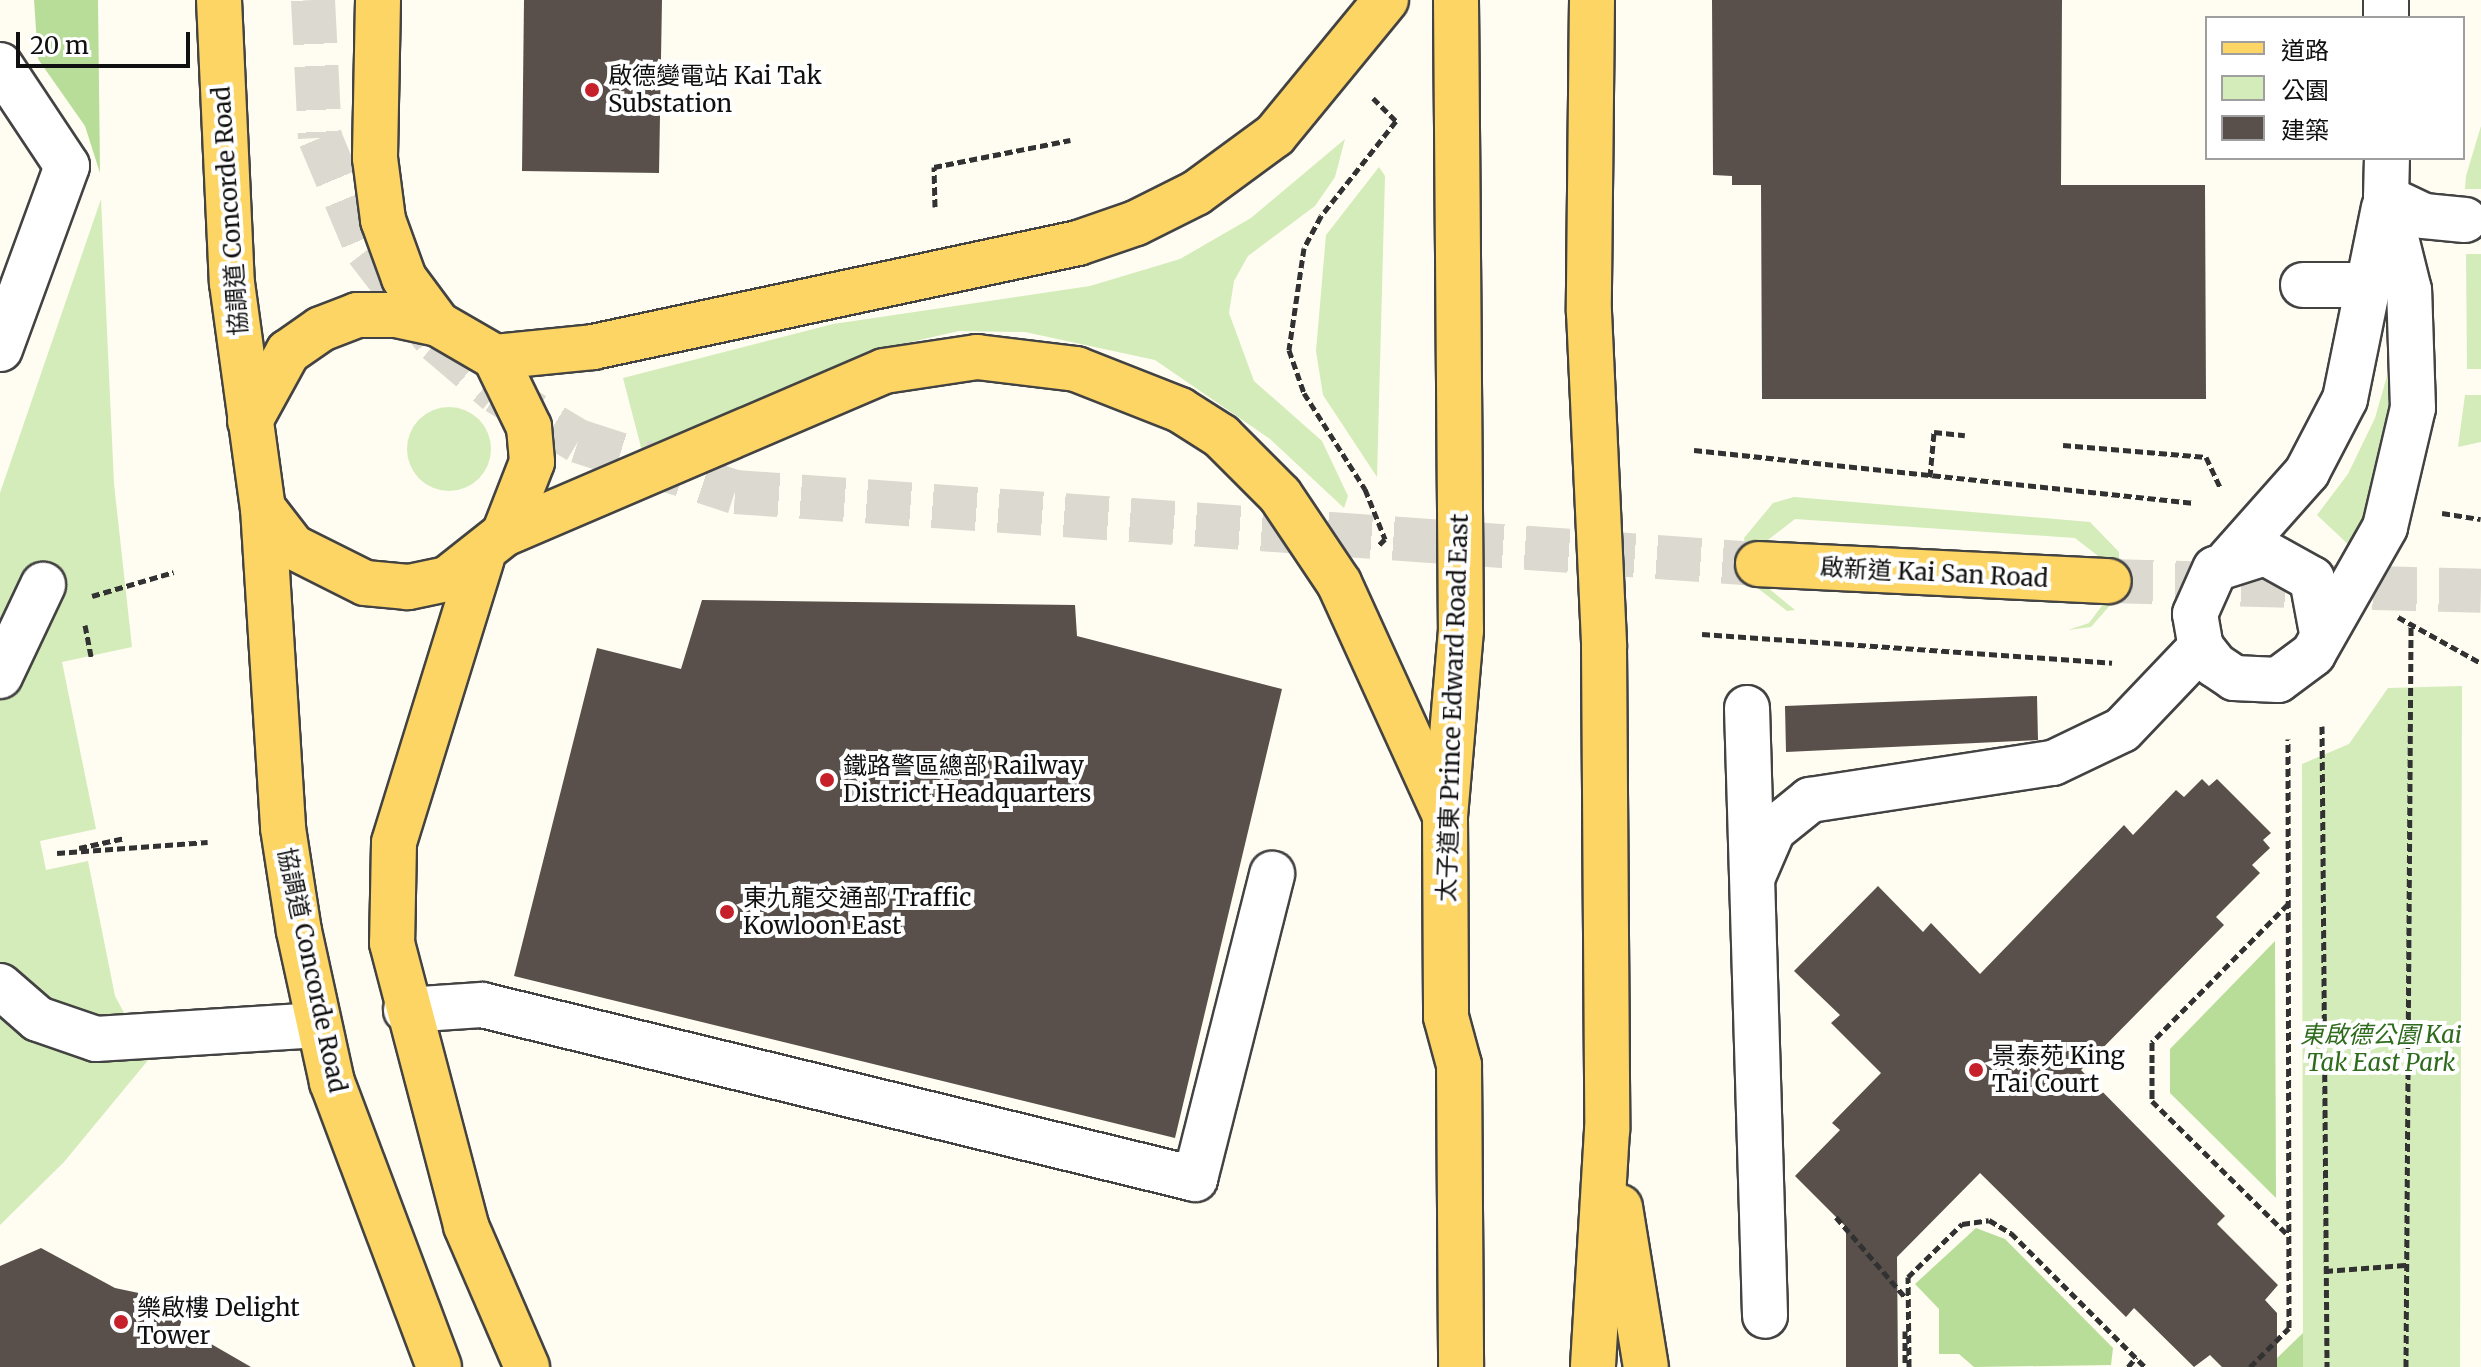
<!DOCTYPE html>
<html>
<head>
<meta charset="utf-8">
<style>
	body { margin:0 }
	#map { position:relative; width:2481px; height:1367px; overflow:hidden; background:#fffcf2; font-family:Merriweather,"Noto Sans TC",serif }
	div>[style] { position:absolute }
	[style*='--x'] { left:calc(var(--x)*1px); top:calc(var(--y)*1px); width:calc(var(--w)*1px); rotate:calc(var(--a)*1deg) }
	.green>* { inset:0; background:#d4ecb9 }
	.round { border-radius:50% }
	.forest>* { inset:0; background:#b8dd98 }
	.building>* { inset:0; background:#59504b }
	.major-tunnel>* { height:44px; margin-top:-22px; transform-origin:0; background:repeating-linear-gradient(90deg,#dbd9d0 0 44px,transparent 0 66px) }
	.path>* { height:5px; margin-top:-2.5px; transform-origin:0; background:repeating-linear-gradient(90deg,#323232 0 8px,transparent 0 12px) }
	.roads { filter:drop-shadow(2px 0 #434343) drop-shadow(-2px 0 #434343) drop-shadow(0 2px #434343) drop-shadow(0 -2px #434343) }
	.minor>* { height:44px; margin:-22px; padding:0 22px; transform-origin:22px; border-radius:22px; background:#fff }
	.major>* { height:44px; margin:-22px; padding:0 22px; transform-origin:22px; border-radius:22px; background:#fdd564 }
	.dots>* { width:22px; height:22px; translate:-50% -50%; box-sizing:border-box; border:4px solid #fff; border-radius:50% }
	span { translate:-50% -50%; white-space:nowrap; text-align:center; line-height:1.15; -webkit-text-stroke:8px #fff; paint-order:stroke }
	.poi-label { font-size:24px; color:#101010 }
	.left { translate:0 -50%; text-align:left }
	.street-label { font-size:24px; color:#101010 }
	.park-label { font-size:24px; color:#2e6b1c; font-style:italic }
	.legend { position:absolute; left:2205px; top:16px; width:260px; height:144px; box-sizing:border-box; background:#fff; border:2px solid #9f9f9f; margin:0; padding:10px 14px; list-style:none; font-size:24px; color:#101010 }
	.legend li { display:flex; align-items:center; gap:16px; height:40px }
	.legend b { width:40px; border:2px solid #9f9f9f }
	.scale { position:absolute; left:16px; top:32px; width:174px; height:36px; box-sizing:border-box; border:4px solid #101010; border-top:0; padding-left:10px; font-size:24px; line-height:28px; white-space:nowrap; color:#101010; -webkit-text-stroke:6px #fff; paint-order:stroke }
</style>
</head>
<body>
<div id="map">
	<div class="green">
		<div style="clip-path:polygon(2481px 126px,2481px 189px,2465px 189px,2466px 176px)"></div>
		<div style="clip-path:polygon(1345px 139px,1335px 177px,1315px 206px,1248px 256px,1234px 281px,1229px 313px,1254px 381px,1322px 441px,1348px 496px,1344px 508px,1270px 439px,1155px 360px,1025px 332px,959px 331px,867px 352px,643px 455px,623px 378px,833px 324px,1090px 286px,1180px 259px,1251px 218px)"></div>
		<div style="clip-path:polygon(1379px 167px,1385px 176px,1377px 477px,1323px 395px,1316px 351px,1326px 235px)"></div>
		<div style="clip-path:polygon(101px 199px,114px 484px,132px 647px,62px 662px,96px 829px,40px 841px,46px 870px,88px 861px,115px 996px,149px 1059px,64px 1162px,0 1225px,0 493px)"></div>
		<div style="clip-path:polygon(2466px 254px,2481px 254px,2481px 369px,2467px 369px)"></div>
		<div style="clip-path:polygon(2391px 309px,2399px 373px,2382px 491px,2352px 548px,2317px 515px,2348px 474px,2375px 418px,2389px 369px)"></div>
		<div style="clip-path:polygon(2465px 395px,2481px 395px,2481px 442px,2458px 447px)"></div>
		<div class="round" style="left:407px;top:407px;width:84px;height:84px"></div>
		<div style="clip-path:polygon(1794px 497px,2090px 522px,2119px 552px,2119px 595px,2091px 627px,2068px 630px,2089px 623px,2107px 599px,2107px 563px,2075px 538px,1795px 519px,1764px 543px,1761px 582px,1795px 610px,1787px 611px,1751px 583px,1744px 538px,1773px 503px)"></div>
		<div style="clip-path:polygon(2462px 686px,2460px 1367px,2303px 1367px,2302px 764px,2349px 744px,2388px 688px)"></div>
	</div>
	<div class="forest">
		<div style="clip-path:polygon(34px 0,98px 0,100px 173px,85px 126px,38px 59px)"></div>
		<div style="clip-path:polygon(2275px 941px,2276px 1198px,2170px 1093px,2170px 1049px)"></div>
		<div style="clip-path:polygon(1976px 1228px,2005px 1239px,2113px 1348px,2111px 1365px,1974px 1367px,1959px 1354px,1939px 1354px,1939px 1309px,1915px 1284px)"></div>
		<div style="clip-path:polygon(2303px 1333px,2303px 1367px,2277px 1367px,2277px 1358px)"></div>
	</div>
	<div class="building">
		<div style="clip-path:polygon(524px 0,662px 0,659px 173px,522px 171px)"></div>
		<div style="clip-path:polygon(1712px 0,2062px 0,2061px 185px,2205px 185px,2206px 399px,1762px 399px,1761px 185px,1732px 185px,1732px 176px,1713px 175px)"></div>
		<div style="clip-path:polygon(702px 600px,1075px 605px,1077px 636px,1282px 689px,1175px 1138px,514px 976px,597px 648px,681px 669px)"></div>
		<div style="clip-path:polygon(2037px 696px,2038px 740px,1786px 752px,1785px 706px)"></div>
		<div style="clip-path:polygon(2202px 779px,2209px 786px,2217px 779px,2271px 833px,2263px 840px,2270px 848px,2252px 865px,2260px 873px,2216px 917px,2224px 925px,2081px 1070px,2225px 1216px,2217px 1224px,2278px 1285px,2265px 1300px,2277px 1313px,2277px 1367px,2222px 1367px,2210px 1355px,2194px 1367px,2134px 1308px,2126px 1317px,1980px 1173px,1897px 1257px,1898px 1367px,1846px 1367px,1846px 1227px,1795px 1176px,1840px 1130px,1832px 1123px,1881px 1073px,1831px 1023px,1840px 1015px,1794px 971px,1878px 886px,1923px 932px,1931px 923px,1980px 974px,2124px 825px,2133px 835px,2176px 790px,2184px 797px)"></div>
		<div style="clip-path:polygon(41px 1248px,115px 1288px,186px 1303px,180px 1326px,251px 1367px,0 1367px,0 1266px)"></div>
	</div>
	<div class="major-tunnel">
		<div style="--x:313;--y:0;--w:138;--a:87.1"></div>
		<div style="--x:320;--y:138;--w:121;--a:67.2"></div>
		<div style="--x:367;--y:250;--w:115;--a:52.4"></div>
		<div style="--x:437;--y:341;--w:79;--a:40.4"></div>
		<div style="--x:497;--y:392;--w:95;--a:31.2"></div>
		<div style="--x:578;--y:441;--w:165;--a:18"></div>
		<div style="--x:735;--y:492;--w:1026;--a:4.03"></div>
		<div style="--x:2109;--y:581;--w:372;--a:1.5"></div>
	</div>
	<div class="path">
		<div style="--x:1373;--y:98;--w:33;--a:45"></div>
		<div style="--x:1396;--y:121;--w:121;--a:128.3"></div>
		<div style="--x:1321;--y:216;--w:36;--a:118"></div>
		<div style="--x:1304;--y:248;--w:103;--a:98.4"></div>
		<div style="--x:1289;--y:350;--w:46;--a:70.8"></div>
		<div style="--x:1304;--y:393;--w:114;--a:57.6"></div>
		<div style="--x:1365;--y:489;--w:54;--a:68.2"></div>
		<div style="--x:1385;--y:539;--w:10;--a:135"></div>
		<div style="--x:935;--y:207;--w:40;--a:-91.4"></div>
		<div style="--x:934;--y:167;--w:139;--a:-11.2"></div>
		<div style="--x:2063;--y:445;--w:144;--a:4.8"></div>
		<div style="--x:2206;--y:457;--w:35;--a:65"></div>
		<div style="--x:1694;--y:450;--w:503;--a:6.05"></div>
		<div style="--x:1930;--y:477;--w:45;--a:-84.9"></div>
		<div style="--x:1934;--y:432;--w:31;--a:6"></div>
		<div style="--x:2442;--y:513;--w:39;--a:9"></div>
		<div style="--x:92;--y:596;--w:85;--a:-16.3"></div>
		<div style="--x:2398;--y:617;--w:95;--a:29"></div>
		<div style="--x:85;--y:625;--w:32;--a:79"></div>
		<div style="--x:1702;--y:634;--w:411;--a:4"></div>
		<div style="--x:2322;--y:726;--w:641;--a:89.55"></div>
		<div style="--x:79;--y:848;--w:47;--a:-12.3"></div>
		<div style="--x:57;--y:853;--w:151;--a:-4.2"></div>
		<div style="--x:2288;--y:904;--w:194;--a:134.6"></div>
		<div style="--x:2152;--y:1042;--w:59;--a:90"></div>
		<div style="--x:2152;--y:1101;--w:192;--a:44.6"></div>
		<div style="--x:1836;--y:1217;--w:106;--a:49.2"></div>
		<div style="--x:2325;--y:1271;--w:80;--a:-4.3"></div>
		<div style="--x:1905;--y:1331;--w:36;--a:90"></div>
		<div style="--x:1909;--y:1367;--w:90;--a:-90.6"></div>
		<div style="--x:1908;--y:1277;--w:76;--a:-44.5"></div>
		<div style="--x:1962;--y:1224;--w:27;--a:-8"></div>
		<div style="--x:1989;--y:1220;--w:26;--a:31"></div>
		<div style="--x:2011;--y:1233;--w:190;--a:45"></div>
		<div style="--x:2128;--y:1367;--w:13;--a:-51"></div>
		<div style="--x:2250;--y:1367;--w:55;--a:-45"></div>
		<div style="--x:2289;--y:1328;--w:589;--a:-90.1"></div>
		<div style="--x:2406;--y:1367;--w:742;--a:-89.61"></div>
	</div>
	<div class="roads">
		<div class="minor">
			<div style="--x:2386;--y:0;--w:18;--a:90"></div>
			<div style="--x:0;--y:65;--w:121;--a:56.4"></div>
			<div style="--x:67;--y:166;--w:195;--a:110.1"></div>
			<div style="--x:2386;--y:198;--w:42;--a:25.3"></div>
			<div style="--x:2424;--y:216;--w:41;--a:5.6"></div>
			<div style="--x:2303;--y:285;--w:65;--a:0"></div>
			<div style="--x:2229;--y:560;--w:118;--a:-48.4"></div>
			<div style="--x:2307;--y:472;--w:82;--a:-62.5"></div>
			<div style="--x:2345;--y:399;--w:195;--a:-78.5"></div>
			<div style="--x:2322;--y:633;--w:55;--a:-100.5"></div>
			<div style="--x:2312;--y:579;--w:54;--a:-151"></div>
			<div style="--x:2265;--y:553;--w:52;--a:162.3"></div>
			<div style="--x:2215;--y:569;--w:49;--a:114"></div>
			<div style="--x:2195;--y:614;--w:34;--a:80"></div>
			<div style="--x:2201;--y:647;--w:23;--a:52"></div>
			<div style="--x:2215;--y:665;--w:23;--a:34"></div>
			<div style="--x:2234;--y:678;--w:44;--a:2.6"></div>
			<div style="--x:2278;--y:680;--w:44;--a:-36.6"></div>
			<div style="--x:2313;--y:654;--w:146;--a:-60.4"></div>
			<div style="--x:2385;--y:527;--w:122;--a:-76.8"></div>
			<div style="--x:2413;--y:408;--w:118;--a:-91.9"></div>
			<div style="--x:2409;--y:290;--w:95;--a:-104"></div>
			<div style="--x:2386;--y:198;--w:40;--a:-88.6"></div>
			<div style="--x:0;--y:676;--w:101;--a:-64.7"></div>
			<div style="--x:1747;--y:708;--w:608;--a:88.3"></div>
			<div style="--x:1754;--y:874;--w:48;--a:-66.6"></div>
			<div style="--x:1773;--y:830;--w:48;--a:-39"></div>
			<div style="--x:1810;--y:800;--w:246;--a:-8.7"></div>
			<div style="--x:2053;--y:763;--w:76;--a:-25.6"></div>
			<div style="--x:2122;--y:730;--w:115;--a:-46.4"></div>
			<div style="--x:0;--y:986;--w:50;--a:41"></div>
			<div style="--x:38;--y:1019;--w:61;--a:19"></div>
			<div style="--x:96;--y:1039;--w:223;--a:-3.6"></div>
			<div style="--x:406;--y:1010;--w:76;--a:-3.8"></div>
			<div style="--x:482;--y:1005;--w:734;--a:13.71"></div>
			<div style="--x:1195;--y:1179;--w:315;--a:-75.8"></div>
		</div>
		<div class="major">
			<div style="--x:219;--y:0;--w:283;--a:87.4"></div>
			<div style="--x:232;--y:283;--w:227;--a:82.2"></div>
			<div style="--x:263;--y:508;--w:321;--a:86.4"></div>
			<div style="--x:283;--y:828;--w:104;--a:81.2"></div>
			<div style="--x:299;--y:931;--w:155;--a:77.7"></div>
			<div style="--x:332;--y:1082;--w:304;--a:69.4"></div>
			<div style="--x:378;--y:0;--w:158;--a:91.1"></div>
			<div style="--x:375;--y:158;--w:63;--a:82.6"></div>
			<div style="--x:383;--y:220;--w:62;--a:70.1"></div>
			<div style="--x:404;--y:278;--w:57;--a:53.5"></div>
			<div style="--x:1456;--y:0;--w:630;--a:89.55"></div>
			<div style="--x:1461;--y:630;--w:187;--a:94.9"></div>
			<div style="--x:1445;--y:816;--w:201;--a:89.7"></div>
			<div style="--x:1446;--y:1017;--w:50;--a:74.8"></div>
			<div style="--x:1459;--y:1065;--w:302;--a:89.6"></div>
			<div style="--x:1592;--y:0;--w:312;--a:90.6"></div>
			<div style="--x:1589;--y:312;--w:335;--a:87.4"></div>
			<div style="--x:1604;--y:647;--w:483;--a:89.6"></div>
			<div style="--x:1607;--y:1130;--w:237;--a:93.4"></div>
			<div style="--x:495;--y:357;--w:99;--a:-5.8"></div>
			<div style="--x:593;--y:347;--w:496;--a:-12.1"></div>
			<div style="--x:1078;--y:243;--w:61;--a:-19"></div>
			<div style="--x:1136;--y:223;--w:67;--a:-26.6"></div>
			<div style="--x:1196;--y:193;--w:98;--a:-36.3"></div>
			<div style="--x:1275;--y:135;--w:175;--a:-50.6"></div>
			<div style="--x:250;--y:421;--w:79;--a:-61.2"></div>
			<div style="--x:288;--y:352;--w:40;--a:-34.9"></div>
			<div style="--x:321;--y:329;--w:39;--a:-21"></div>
			<div style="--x:357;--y:315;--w:39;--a:0"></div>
			<div style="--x:396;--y:315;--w:43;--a:12.1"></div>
			<div style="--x:438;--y:324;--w:66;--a:30.1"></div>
			<div style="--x:495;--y:357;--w:78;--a:64.1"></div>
			<div style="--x:529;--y:427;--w:35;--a:85"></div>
			<div style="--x:532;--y:462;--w:77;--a:111.3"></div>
			<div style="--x:504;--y:534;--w:73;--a:141.7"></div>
			<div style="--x:447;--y:579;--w:40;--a:168"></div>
			<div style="--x:408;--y:587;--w:43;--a:-174.7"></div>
			<div style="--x:365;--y:583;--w:80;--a:-153.4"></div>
			<div style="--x:293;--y:547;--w:49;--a:-127.6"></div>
			<div style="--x:504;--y:534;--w:413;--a:-23.2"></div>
			<div style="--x:884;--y:371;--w:94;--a:-8.6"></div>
			<div style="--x:977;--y:357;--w:100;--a:6.9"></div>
			<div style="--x:1076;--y:369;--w:112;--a:21.5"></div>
			<div style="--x:1180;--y:410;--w:49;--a:32.4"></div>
			<div style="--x:1221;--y:436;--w:83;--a:45"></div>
			<div style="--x:1280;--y:495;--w:106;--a:56.2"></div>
			<div style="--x:1339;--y:583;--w:251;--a:65.5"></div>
			<div style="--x:482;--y:558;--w:298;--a:107.2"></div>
			<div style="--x:394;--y:843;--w:100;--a:91.1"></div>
			<div style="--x:392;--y:943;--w:293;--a:75.3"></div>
			<div style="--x:466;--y:1226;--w:154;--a:66.6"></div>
			<div style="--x:1758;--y:564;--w:351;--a:2.8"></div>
			<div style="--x:1620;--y:1207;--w:162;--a:80.8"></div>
		</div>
	</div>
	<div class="dots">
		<div style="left:592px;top:90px;background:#c6212b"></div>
		<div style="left:827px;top:780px;background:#c6212b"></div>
		<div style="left:727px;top:912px;background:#c6212b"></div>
		<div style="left:1976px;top:1070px;background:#c6212b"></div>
		<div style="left:121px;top:1322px;background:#c6212b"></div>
	</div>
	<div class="poi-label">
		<span class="left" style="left:608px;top:90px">啟德變電站 Kai Tak<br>Substation</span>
		<span class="left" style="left:843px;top:780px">鐵路警區總部 Railway<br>District Headquarters</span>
		<span class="left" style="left:743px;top:912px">東九龍交通部 Traffic<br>Kowloon East</span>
		<span class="left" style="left:1992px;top:1070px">景泰苑 King<br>Tai Court</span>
		<span class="left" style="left:137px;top:1322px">樂啟樓 Delight<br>Tower</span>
	</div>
	<div class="street-label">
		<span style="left:230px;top:211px;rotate:-94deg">協調道 Concorde Road</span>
		<span style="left:1934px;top:573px;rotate:3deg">啟新道 Kai San Road</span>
		<span style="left:1453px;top:708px;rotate:-88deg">太子道東 Prince Edward Road East</span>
		<span style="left:312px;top:970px;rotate:78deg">協調道 Concorde Road</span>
	</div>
	<div class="park-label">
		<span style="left:2381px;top:1049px">東啟德公園 Kai<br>Tak East Park</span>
	</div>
	<ul class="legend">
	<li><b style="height:10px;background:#fdd564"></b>道路</li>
	<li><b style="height:22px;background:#d4ecb9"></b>公園</li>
	<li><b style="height:22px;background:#59504b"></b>建築</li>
	</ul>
	<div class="scale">20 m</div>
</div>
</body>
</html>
